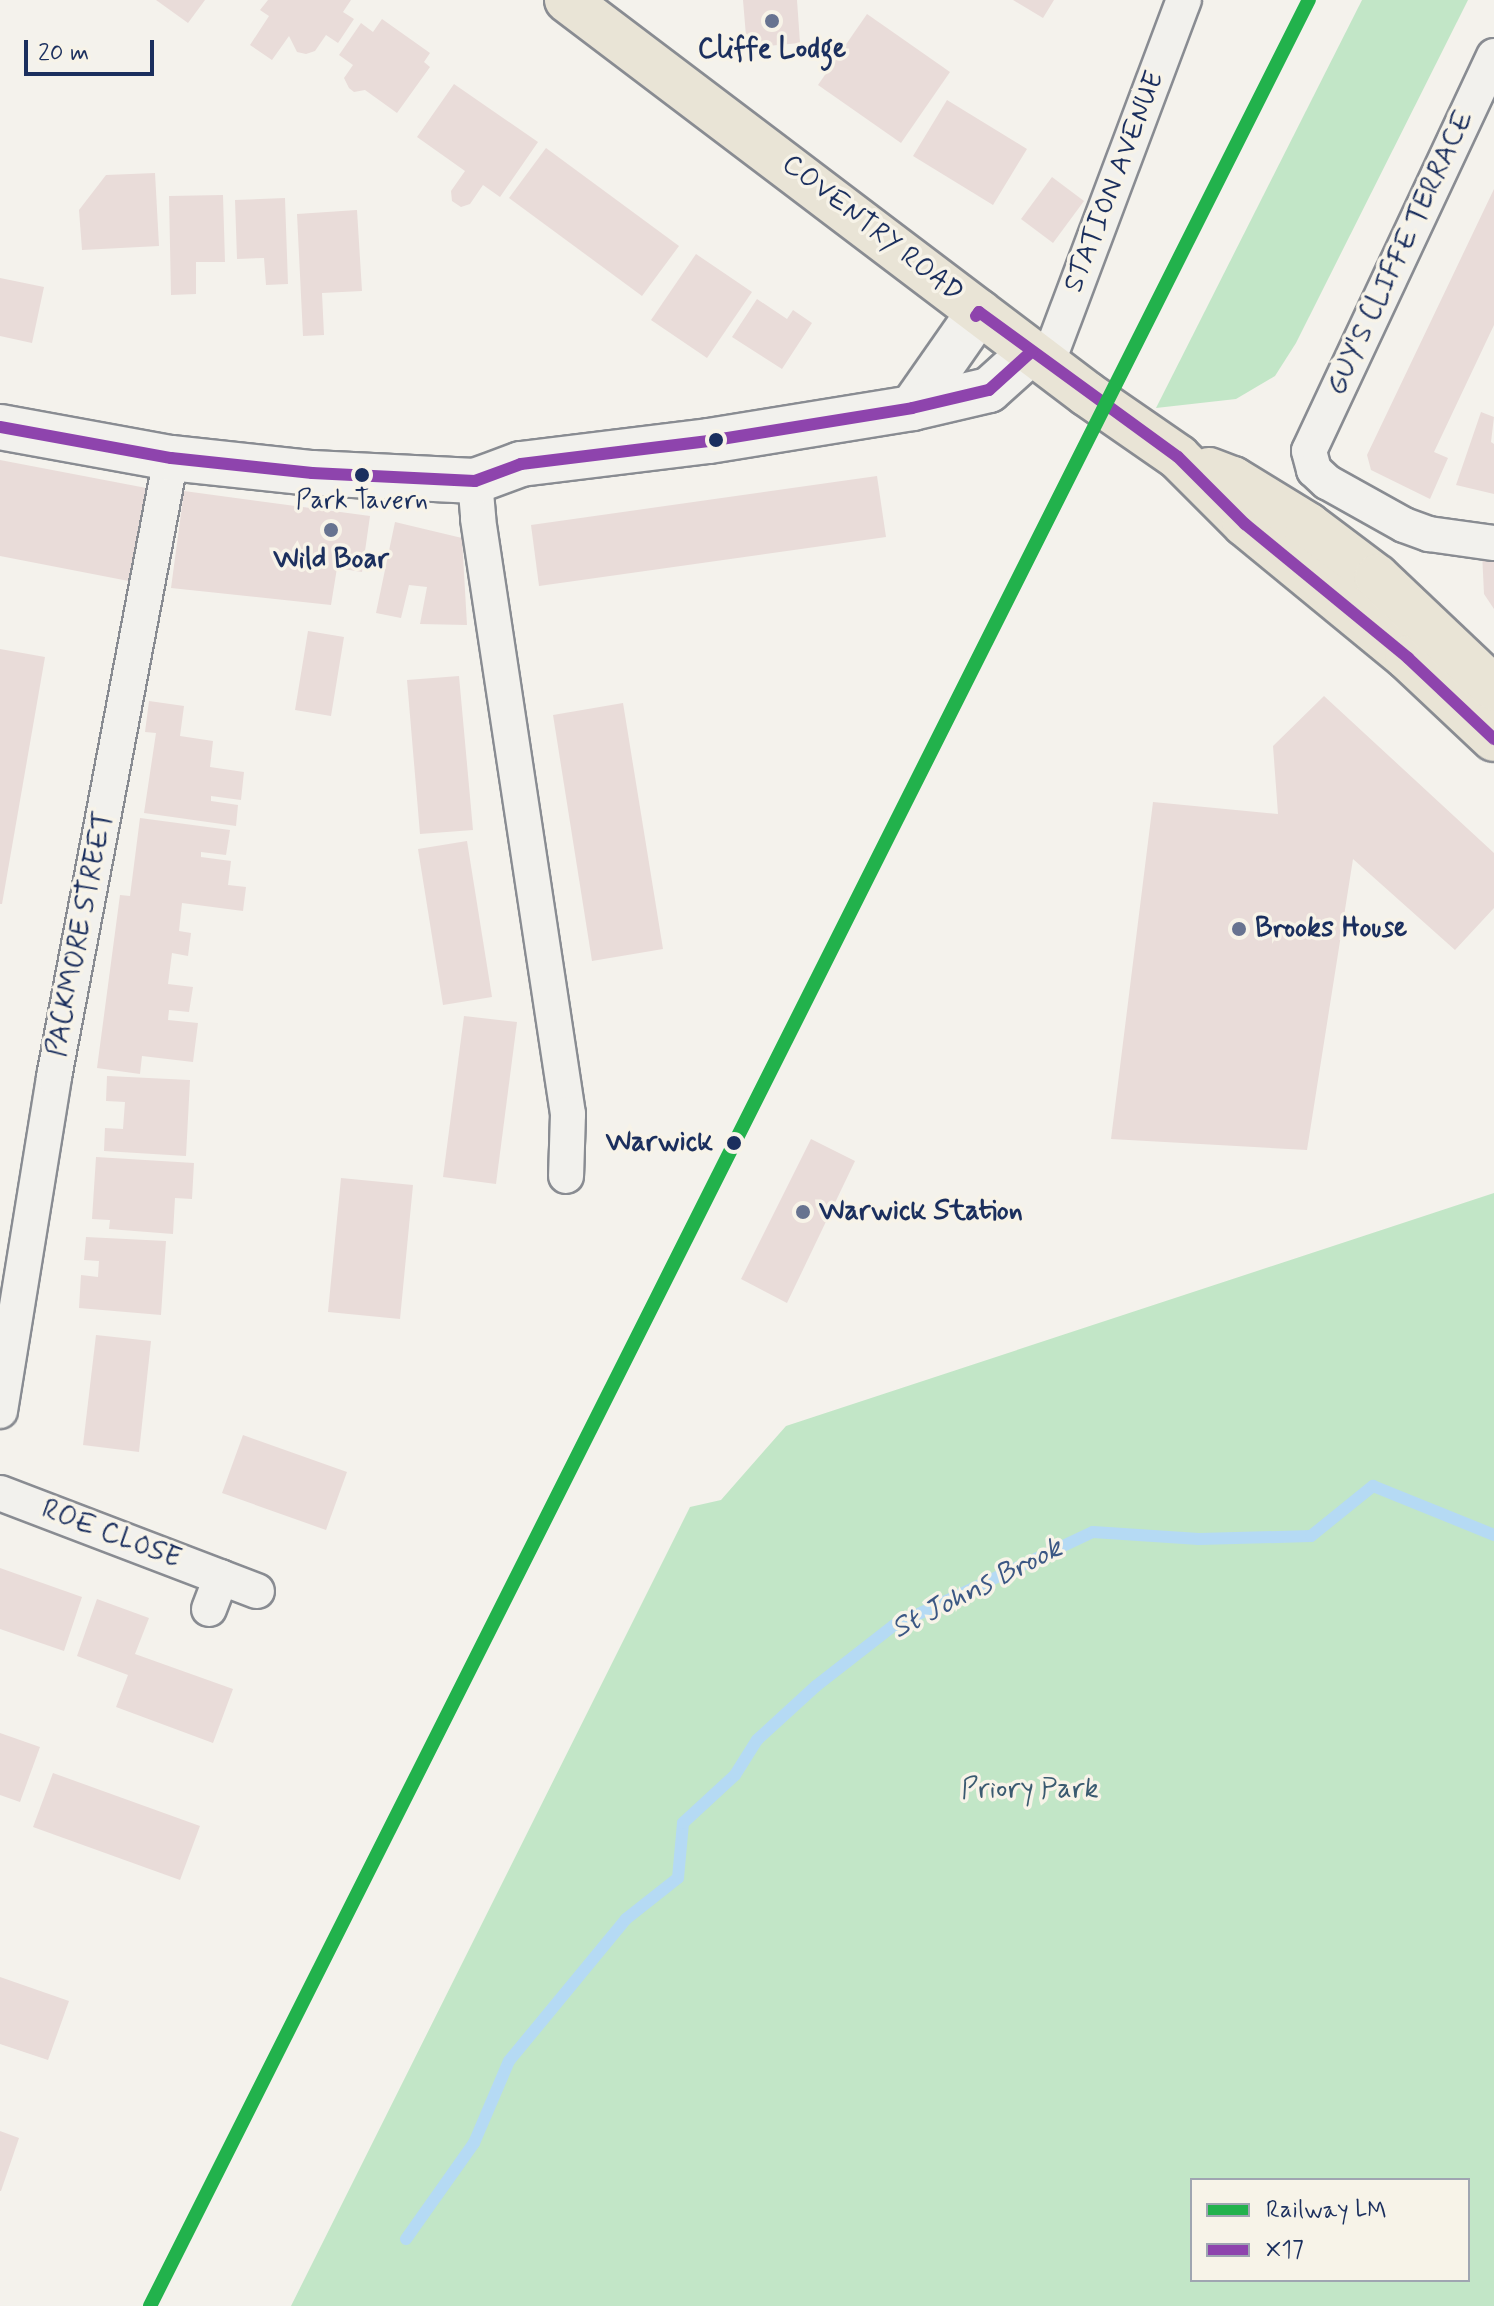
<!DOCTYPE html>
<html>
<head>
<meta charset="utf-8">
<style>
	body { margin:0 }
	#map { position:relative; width:1494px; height:2306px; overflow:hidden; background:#f4f2ec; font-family:Mynerve,sans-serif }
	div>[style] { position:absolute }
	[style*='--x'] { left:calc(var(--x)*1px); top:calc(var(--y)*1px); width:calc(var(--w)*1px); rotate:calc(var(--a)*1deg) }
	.green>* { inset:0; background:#c2e6c7 }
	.stream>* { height:12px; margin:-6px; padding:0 6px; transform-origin:6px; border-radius:6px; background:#b5daf4 }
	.building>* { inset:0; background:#e9dcd9 }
	.roads { filter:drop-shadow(2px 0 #898c92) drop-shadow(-2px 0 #898c92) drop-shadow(0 2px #898c92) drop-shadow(0 -2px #898c92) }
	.street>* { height:34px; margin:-17px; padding:0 17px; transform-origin:17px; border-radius:17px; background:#f2f1ed }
	.secondary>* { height:44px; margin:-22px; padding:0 22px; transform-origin:22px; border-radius:22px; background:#f2f1ed }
	.primary>* { height:44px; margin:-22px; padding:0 22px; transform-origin:22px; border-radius:22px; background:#e9e4d6 }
	.bus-1>* { height:12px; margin:-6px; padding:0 6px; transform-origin:6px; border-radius:6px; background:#8e44ad }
	.rail-1>* { height:14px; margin:-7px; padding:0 7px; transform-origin:7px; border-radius:7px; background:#22b24c }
	.dots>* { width:22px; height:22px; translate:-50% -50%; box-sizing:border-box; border:4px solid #f7f3e8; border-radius:50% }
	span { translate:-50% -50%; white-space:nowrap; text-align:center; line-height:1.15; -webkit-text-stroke:7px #f7f3e8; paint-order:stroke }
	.bus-label { font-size:26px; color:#1b2f5e }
	.poi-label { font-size:28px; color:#1b2f5e; font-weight:700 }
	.left { translate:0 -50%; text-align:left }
	.street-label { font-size:28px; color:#1b2f5e }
	.stop-label { font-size:28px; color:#1b2f5e; font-weight:700 }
	.right { translate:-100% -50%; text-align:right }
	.park-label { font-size:28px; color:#3a5a70 }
	.water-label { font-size:30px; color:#3b5784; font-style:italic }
	.legend { position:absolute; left:1190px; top:2178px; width:280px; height:104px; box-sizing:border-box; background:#f7f3e8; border:2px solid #9fa5b1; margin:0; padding:10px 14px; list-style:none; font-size:24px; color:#1b2f5e }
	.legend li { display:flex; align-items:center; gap:16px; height:40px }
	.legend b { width:40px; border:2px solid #9fa5b1 }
	.scale { position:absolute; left:24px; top:40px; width:130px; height:36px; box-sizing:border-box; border:4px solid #1b2f5e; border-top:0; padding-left:10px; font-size:24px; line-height:28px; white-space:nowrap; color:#1b2f5e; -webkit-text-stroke:6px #f7f3e8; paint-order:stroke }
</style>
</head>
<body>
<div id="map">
	<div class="green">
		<div style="clip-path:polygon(1362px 0,1468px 0,1296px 343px,1275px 376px,1236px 399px,1156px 408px)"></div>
		<div style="clip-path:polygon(evenodd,1494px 1193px,1494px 2306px,291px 2306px,690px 1507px,721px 1500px,786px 1426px,1494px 1193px,1468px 2180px,1468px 2280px,1192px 2280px,1192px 2180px,1468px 2180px)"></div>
	</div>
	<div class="stream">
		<div style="--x:406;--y:2239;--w:118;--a:-54.7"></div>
		<div style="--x:474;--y:2143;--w:89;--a:-66.9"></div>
		<div style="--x:509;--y:2061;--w:184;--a:-50.5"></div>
		<div style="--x:626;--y:1919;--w:66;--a:-38.3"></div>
		<div style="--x:678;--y:1878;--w:55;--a:-84.8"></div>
		<div style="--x:683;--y:1823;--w:71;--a:-42.7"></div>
		<div style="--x:735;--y:1775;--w:41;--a:-57.8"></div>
		<div style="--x:757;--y:1740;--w:80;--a:-42.5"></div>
		<div style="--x:816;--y:1686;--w:98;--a:-37.9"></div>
		<div style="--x:893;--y:1626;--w:221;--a:-25.2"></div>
		<div style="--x:1093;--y:1532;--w:106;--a:3.8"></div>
		<div style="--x:1199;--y:1539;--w:112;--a:-1.5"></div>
		<div style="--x:1311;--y:1536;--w:80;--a:-38.9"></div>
		<div style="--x:1373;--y:1486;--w:131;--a:22"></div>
	</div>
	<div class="building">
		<div style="clip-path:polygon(156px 0,205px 0,188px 23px)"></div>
		<div style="clip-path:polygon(268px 0,351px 0,343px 12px,354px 19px,338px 43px,326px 35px,315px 51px,306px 54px,297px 52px,289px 36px,272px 60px,250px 45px,269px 16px,260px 10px)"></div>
		<div style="clip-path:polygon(743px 0,797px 0,800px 43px,747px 48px)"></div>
		<div style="clip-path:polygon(1013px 0,1054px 0,1043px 18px)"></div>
		<div style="clip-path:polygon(867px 14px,950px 72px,901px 143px,818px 85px)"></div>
		<div style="clip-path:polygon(382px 19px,430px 53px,424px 62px,430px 67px,397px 113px,365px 90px,354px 92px,349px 88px,344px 78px,353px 65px,339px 55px,361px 23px,373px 32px)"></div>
		<div style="clip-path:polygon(454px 84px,538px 142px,500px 197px,483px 185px,470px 204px,461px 207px,452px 201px,451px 191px,465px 171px,417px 137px)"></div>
		<div style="clip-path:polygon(947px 100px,1027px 149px,993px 205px,913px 156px)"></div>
		<div style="clip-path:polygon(546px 148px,679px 246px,642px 296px,509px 198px)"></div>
		<div style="clip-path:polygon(155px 173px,159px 246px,82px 250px,79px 210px,106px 175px)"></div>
		<div style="clip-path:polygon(1052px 177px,1084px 201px,1053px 243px,1021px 219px)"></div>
		<div style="clip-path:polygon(1494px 189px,1494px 325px,1434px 452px,1448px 458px,1430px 499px,1371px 470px,1367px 455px)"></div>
		<div style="clip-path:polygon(223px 195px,225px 262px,196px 262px,196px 294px,171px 295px,169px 196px)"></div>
		<div style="clip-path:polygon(285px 198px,288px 284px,266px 285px,264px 258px,237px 259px,235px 200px)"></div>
		<div style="clip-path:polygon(357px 210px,362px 291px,322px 293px,324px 335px,303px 336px,297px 214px)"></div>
		<div style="clip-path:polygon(696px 254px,752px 292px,707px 358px,651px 320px)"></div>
		<div style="clip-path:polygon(0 278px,44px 287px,32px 343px,0 336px)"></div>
		<div style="clip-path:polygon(757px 299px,787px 319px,793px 310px,812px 323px,782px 369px,732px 337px)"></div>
		<div style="clip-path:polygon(1481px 412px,1494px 417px,1491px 442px,1494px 444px,1494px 494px,1456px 485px)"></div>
		<div style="clip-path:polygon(0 460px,162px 491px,144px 584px,0 556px)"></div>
		<div style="clip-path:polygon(877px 476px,886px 537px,539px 586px,531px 525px)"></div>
		<div style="clip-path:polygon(184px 491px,370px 516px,362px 572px,337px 568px,331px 605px,171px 588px)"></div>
		<div style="clip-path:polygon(395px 522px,462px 538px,467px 625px,420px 624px,427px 587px,409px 585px,401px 618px,376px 613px)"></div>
		<div style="clip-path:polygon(1482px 552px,1494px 555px,1494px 609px,1484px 594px)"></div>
		<div style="clip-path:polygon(308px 631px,344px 637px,331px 716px,295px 710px)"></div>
		<div style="clip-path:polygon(0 649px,45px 657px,2px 904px,0 904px)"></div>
		<div style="clip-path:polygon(459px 676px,473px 830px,420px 834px,407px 680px)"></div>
		<div style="clip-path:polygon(1324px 696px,1494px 853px,1494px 908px,1455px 950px,1353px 859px,1307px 1150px,1111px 1139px,1153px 802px,1278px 814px,1273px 746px)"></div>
		<div style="clip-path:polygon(149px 701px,184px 706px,180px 736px,213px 741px,210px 767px,244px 772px,241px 800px,211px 796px,211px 801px,238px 805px,236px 826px,144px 813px,156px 733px,145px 732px)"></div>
		<div style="clip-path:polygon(623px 703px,663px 949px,592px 961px,553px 715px)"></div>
		<div style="clip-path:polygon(140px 818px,230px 830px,226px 855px,201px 852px,201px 857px,231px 861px,228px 885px,246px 887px,243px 911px,182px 903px,179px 931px,191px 933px,188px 956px,172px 953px,168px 984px,193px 987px,189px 1012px,169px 1010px,168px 1020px,198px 1023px,193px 1062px,142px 1056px,140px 1074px,97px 1068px,120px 895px,130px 896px)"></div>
		<div style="clip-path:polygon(467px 841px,492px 997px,443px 1005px,418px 849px)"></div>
		<div style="clip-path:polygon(464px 1016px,517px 1022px,496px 1184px,443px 1177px)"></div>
		<div style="clip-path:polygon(107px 1076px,190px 1080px,186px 1156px,104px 1151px,105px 1128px,123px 1129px,124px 1115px,125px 1102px,106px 1101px)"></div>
		<div style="clip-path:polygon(811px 1139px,855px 1161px,787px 1303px,741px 1279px)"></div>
		<div style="clip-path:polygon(96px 1157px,194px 1163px,192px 1199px,175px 1198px,173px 1234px,109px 1229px,110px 1220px,92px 1219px)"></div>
		<div style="clip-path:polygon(341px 1178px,413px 1185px,400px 1319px,328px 1312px)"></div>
		<div style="clip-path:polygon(86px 1237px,166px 1241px,161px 1315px,79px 1308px,81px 1275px,98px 1277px,99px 1261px,84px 1260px)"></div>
		<div style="clip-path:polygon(96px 1335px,151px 1341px,139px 1452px,83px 1445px)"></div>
		<div style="clip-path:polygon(243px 1435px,347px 1472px,326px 1530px,222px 1493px)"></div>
		<div style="clip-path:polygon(0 1568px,82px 1597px,64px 1651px,0 1629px)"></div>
		<div style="clip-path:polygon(97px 1599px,149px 1618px,135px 1654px,233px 1689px,213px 1743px,116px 1707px,128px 1675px,77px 1656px)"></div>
		<div style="clip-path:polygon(0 1733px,40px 1747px,20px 1802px,0 1795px)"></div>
		<div style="clip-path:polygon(53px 1773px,200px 1826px,180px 1880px,33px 1827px)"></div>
		<div style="clip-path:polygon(0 1977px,69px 2001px,48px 2060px,0 2044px)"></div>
		<div style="clip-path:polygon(0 2131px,19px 2138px,1px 2191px,0 2191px)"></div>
	</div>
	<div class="roads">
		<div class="street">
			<div style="--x:1494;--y:56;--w:436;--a:115.1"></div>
			<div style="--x:1309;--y:451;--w:20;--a:75"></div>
			<div style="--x:1314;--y:470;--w:18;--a:43"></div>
			<div style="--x:1327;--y:482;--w:88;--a:29.2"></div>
			<div style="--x:1404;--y:525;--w:27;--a:20"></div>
			<div style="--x:1429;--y:534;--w:66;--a:7.9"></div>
			<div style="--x:1047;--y:364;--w:389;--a:-69.4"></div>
			<div style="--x:475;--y:481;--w:38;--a:85"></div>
			<div style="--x:478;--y:519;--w:602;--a:81.4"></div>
			<div style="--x:568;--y:1114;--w:62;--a:91.8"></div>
			<div style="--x:0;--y:1411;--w:338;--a:-80.8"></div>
			<div style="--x:54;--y:1077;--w:630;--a:-79.3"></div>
			<div style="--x:0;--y:1493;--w:275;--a:20.9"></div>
			<div style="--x:209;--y:1609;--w:34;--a:-69"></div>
		</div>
		<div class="secondary">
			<div style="--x:912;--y:408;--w:117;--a:-55.1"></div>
			<div style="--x:0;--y:427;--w:174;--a:10.3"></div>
			<div style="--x:171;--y:458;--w:142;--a:6.1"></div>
			<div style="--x:312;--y:473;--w:163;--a:2.8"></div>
			<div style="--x:475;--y:481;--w:49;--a:-20.3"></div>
			<div style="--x:521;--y:464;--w:189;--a:-7"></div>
			<div style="--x:709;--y:441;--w:206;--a:-9.2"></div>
			<div style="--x:912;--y:408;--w:79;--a:-13.2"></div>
			<div style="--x:989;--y:390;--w:57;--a:-42.1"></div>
		</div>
		<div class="primary">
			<div style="--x:567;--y:0;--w:652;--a:37.15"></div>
			<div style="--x:1087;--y:394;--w:111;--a:34.7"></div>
			<div style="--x:1178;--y:457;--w:95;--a:45"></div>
			<div style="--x:1245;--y:524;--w:211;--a:39.4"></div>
			<div style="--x:1408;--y:658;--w:118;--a:43.3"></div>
			<div style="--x:1209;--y:470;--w:26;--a:21"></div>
			<div style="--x:1233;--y:479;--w:88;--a:31.5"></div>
			<div style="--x:1308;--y:525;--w:86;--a:37"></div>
			<div style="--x:1377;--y:577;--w:161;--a:43.5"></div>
		</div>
	</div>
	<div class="bus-1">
		<div style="--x:976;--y:316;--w:5;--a:-53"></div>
		<div style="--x:979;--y:312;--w:246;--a:36.1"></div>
		<div style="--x:1178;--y:457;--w:95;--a:45"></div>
		<div style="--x:1245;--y:524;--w:211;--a:39.4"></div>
		<div style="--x:1408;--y:658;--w:118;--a:43.3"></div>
		<div style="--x:0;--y:427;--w:174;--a:10.3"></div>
		<div style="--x:171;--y:458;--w:142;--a:6.1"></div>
		<div style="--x:312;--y:473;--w:163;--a:2.8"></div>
		<div style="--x:475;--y:481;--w:49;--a:-20.3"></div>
		<div style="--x:521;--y:464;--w:189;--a:-7"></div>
		<div style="--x:709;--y:441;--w:206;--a:-9.2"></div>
		<div style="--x:912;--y:408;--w:79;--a:-13.2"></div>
		<div style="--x:989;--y:390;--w:57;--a:-42.1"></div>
	</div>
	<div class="rail-1">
		<div style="--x:150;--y:2306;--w:2581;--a:-63.32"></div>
	</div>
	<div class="dots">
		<div style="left:772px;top:21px;background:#677390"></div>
		<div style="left:716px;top:440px;background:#1b2f5e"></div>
		<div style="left:362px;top:475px;background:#1b2f5e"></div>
		<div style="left:331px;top:530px;background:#677390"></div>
		<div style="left:1239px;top:929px;background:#677390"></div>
		<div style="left:734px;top:1143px;background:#1b2f5e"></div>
		<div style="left:803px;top:1212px;background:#677390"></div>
	</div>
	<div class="bus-label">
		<span style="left:362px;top:502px">Park Tavern</span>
	</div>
	<div class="poi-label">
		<span style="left:772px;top:50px">Cliffe Lodge</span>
		<span style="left:331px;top:560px">Wild Boar</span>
		<span class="left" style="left:1255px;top:929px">Brooks House</span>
		<span class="left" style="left:819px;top:1212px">Warwick Station</span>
	</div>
	<div class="street-label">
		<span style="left:1115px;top:182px;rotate:-69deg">STATION AVENUE</span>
		<span style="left:872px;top:229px;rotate:38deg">COVENTRY ROAD</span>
		<span style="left:1401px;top:253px;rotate:-65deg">GUY'S CLIFFE TERRACE</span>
		<span style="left:81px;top:934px;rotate:-79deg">PACKMORE STREET</span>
		<span style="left:111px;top:1535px;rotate:21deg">ROE CLOSE</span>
	</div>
	<div class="stop-label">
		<span class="right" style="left:713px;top:1143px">Warwick</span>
	</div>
	<div class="park-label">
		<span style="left:1030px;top:1790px">Priory Park</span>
	</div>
	<div class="water-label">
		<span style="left:977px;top:1589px;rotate:-27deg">St Johns Brook</span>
	</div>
	<ul class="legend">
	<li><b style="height:10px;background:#22b24c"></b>Railway LM</li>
	<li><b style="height:10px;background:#8e44ad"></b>X17</li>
	</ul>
	<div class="scale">20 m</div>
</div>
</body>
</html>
